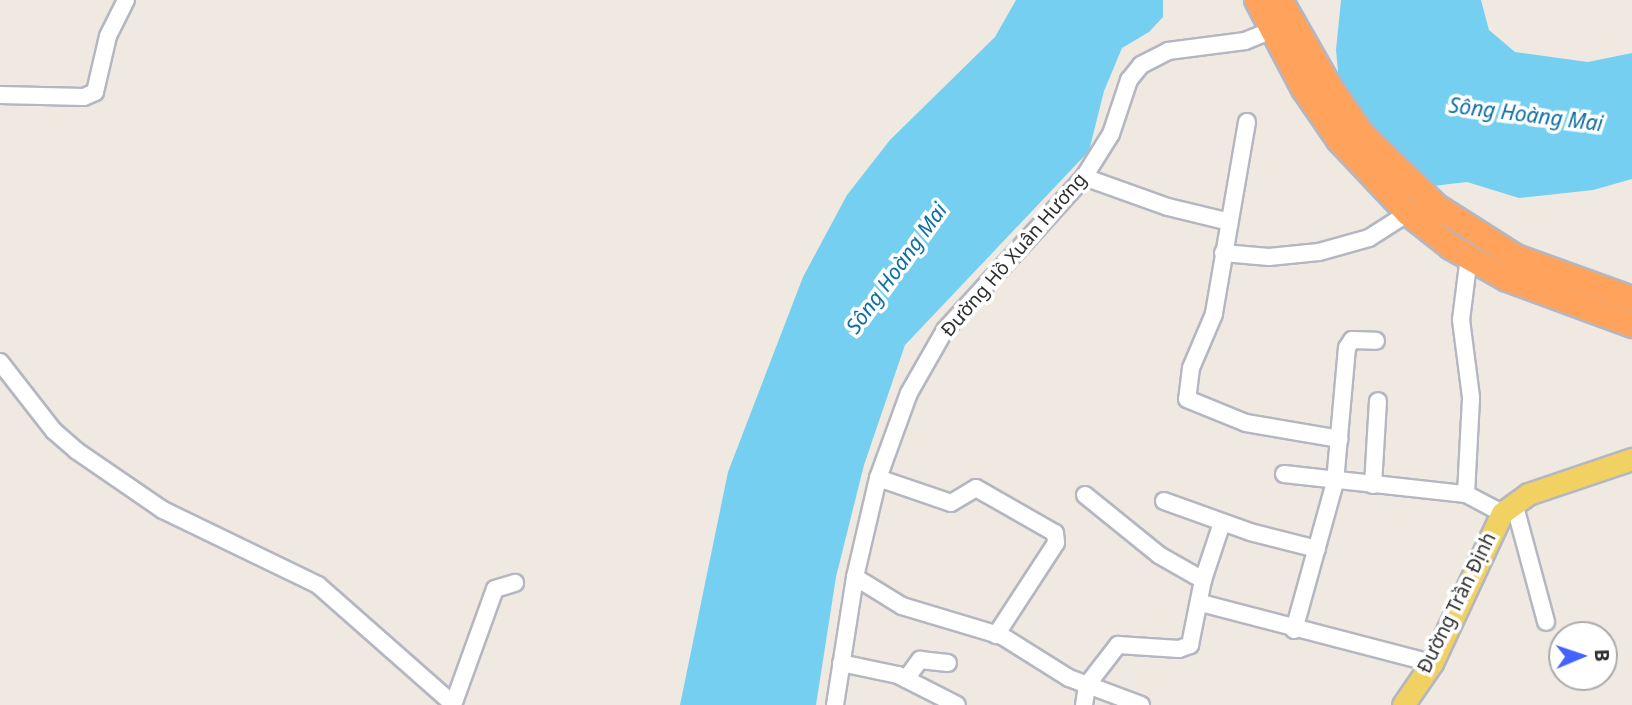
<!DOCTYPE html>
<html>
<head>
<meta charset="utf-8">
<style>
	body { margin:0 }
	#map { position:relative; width:1632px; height:705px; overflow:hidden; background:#efe9e1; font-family:"Noto Sans",sans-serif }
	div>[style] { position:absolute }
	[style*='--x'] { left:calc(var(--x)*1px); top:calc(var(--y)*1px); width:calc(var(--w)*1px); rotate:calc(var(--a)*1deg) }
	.water>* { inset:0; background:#75cff0 }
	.roads { filter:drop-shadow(2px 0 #b4b7c1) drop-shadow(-2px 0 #b4b7c1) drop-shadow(0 2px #b4b7c1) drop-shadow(0 -2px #b4b7c1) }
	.minor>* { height:16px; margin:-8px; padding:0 8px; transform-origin:8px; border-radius:8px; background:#fff }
	.major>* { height:21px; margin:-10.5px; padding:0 10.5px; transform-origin:10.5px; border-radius:10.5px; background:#f2d163 }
	.highway>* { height:24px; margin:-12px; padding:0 12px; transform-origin:12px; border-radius:12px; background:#ffa35c }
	span { translate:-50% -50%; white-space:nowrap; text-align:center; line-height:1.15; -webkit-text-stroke:7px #fff; paint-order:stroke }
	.street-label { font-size:19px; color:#2e2e2e }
	.water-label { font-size:21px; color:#0d6fa3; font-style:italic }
	.north { position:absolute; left:1548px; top:621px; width:70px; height:70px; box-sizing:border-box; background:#fff; border:2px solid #ababab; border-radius:50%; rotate:88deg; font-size:19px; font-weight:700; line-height:28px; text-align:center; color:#2e2e2e }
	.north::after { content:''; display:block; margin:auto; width:24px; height:32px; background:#4264fb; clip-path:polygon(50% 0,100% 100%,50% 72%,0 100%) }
</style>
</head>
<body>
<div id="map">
	<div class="water">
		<div style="clip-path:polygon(1016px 0,1163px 0,1163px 17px,1149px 32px,1122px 48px,1104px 91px,1089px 151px,905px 345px,864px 465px,836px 577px,816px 705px,680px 705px,728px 472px,803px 277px,847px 195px,890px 140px,995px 37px)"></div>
		<div style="clip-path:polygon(1341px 0,1481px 0,1489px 30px,1515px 52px,1588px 62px,1632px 53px,1632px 179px,1593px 190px,1519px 198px,1467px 182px,1433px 186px,1419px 179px,1340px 92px,1336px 50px)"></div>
	</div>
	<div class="roads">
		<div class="minor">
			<div style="--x:0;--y:95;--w:84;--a:1.4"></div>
			<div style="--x:84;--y:97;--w:12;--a:-24"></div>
			<div style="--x:95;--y:92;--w:57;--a:-76.9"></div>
			<div style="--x:108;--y:36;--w:40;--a:-63.4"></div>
			<div style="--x:1247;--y:122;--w:195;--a:99.8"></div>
			<div style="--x:1214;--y:314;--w:59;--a:113.1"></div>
			<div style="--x:1191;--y:368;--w:31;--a:97"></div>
			<div style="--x:1187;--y:399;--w:64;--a:22.1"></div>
			<div style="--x:1246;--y:423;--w:95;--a:9.7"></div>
			<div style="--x:1084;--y:177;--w:89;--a:19.7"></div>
			<div style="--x:1168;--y:207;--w:60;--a:13.6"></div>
			<div style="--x:1223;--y:253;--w:46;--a:5"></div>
			<div style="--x:1269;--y:257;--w:50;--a:-5.7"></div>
			<div style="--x:1319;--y:252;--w:52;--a:-15.6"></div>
			<div style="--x:1369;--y:238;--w:46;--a:-32.7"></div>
			<div style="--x:0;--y:362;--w:88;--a:52"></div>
			<div style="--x:54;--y:431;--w:30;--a:41"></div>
			<div style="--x:77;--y:451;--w:104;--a:34.5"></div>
			<div style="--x:163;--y:510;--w:172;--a:25.8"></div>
			<div style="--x:318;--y:585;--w:180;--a:41.4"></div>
			<div style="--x:1284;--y:474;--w:183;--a:6.3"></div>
			<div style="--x:1466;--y:494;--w:41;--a:27.8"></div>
			<div style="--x:878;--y:478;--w:77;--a:18.9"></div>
			<div style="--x:951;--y:503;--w:29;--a:-31"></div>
			<div style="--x:976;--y:488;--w:91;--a:29.7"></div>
			<div style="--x:1055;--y:533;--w:10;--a:84"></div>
			<div style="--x:1056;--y:543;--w:110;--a:123.1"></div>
			<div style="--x:1373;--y:485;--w:84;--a:-86.6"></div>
			<div style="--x:1466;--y:494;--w:97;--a:-87"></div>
			<div style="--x:1471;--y:397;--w:78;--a:-97.4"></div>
			<div style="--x:1461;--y:320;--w:64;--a:-82.8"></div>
			<div style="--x:1085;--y:495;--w:95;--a:39"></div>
			<div style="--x:1159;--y:555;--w:51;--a:29.6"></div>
			<div style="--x:1164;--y:501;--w:91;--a:19.8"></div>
			<div style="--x:1250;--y:532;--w:69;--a:14.2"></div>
			<div style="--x:1514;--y:503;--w:123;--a:74.9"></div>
			<div style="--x:855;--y:577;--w:55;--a:31.7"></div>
			<div style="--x:902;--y:606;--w:104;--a:16.7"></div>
			<div style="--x:1002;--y:636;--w:79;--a:32.1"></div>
			<div style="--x:1069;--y:678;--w:77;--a:20.6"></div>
			<div style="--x:1201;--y:603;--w:239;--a:14.6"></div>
			<div style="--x:1294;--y:630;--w:154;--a:-74.5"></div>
			<div style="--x:1335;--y:482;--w:135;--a:-84.9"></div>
			<div style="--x:1347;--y:348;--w:9;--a:-58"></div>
			<div style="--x:1352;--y:340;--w:24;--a:2"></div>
			<div style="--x:841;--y:663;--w:58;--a:11.9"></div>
			<div style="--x:898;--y:675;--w:66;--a:27"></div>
			<div style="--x:906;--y:679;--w:24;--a:-54"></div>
			<div style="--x:920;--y:660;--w:28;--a:6"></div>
			<div style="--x:453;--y:705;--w:123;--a:-70.1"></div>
			<div style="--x:495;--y:589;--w:21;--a:-17"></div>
			<div style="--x:835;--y:705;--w:130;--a:-81.1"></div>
			<div style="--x:855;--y:577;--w:102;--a:-76.9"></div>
			<div style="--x:878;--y:478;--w:90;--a:-70"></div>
			<div style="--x:909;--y:393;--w:73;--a:-60.3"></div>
			<div style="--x:945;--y:330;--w:207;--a:-47.7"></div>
			<div style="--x:1084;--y:177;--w:51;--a:-57.9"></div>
			<div style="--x:1111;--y:134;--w:57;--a:-71.6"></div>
			<div style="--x:1129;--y:80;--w:19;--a:-51"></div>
			<div style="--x:1141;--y:65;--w:30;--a:-27"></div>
			<div style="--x:1168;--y:51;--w:78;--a:-7.4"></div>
			<div style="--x:1245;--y:41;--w:29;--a:-22"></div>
			<div style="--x:1084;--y:705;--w:20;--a:-81"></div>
			<div style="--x:1087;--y:685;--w:51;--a:-52.2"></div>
			<div style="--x:1118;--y:645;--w:61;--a:3.8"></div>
			<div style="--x:1179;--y:649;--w:12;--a:-20"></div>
			<div style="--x:1190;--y:645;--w:66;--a:-78.7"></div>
			<div style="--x:1203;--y:580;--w:60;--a:-71.6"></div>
		</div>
		<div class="major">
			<div style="--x:1403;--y:705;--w:51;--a:-55.4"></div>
			<div style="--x:1432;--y:663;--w:166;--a:-65"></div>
			<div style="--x:1502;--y:513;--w:32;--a:-36"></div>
			<div style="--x:1528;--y:494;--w:110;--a:-18.6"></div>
		</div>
		<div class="highway">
			<div style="--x:1257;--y:0;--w:101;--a:62.2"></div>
			<div style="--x:1304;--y:89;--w:62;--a:55.5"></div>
			<div style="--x:1339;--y:140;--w:100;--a:46.6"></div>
			<div style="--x:1408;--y:213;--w:55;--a:38.3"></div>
			<div style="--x:1451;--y:247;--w:64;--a:29.7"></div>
			<div style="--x:1507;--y:279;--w:133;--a:20.2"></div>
			<div style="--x:1280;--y:0;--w:99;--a:60.3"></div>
			<div style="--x:1329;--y:86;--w:58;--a:55.5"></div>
			<div style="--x:1362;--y:134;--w:103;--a:44.2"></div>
			<div style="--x:1436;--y:206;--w:95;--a:32.5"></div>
			<div style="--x:1516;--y:257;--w:123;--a:19.9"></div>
		</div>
	</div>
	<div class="street-label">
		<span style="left:1014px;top:255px;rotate:-49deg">Đường Hồ Xuân Hương</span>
		<span style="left:1457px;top:603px;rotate:-64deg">Đường Trần Định</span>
	</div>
	<div class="water-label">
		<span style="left:1526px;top:114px;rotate:7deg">Sông Hoàng Mai</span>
		<span style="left:896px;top:268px;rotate:-54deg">Sông Hoàng Mai</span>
	</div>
	<div class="north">B</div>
</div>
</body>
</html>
